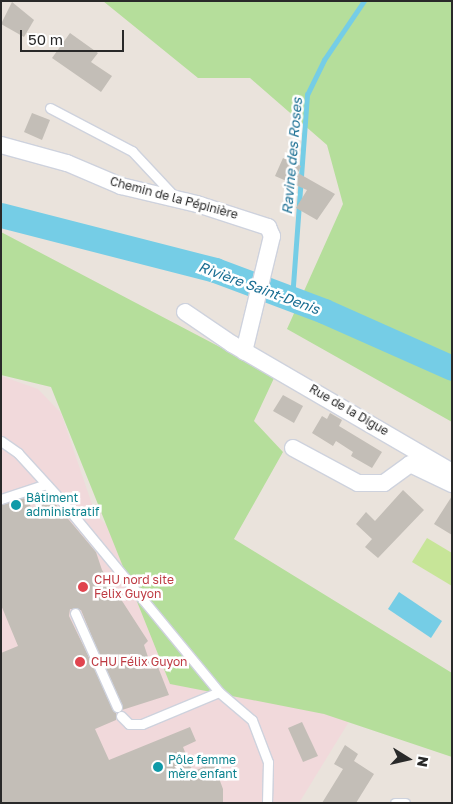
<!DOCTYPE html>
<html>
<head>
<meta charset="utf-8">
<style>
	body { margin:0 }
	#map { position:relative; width:453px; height:804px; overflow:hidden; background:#eae3dc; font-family:"Golos Text",sans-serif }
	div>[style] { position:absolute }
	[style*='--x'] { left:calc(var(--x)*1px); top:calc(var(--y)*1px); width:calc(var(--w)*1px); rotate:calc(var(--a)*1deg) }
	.medical>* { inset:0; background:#f1d9db }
	.green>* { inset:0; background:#b5de9b }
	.pitch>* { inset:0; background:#c7e598 }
	.water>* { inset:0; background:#75cde6 }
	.stream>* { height:4.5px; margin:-2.25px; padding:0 2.25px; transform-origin:2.25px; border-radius:2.25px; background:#75cde6 }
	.river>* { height:25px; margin:-12.5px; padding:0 12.5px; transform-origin:12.5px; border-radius:12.5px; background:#75cde6 }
	.building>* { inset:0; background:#c3beb7 }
	.roads { filter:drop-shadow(1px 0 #ced2dd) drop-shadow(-1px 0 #ced2dd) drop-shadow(0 1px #ced2dd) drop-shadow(0 -1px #ced2dd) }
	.service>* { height:9px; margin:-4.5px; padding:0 4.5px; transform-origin:4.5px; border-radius:4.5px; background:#fff }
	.minor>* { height:16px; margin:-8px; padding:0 8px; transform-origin:8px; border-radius:8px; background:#fff }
	.dots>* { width:14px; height:14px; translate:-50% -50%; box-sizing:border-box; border:2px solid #fff; border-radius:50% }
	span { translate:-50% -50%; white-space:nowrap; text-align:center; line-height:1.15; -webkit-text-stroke:5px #fff; paint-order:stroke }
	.street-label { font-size:12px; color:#292929 }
	.culture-label { font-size:12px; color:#0d838f }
	.left { translate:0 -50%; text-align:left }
	.health-label { font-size:12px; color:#be3a42 }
	.water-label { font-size:14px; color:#166c91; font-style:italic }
	.frame { position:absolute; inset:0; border:2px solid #292929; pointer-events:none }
	.north { position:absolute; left:383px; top:734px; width:50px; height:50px; -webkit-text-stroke:4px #fff; paint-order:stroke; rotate:100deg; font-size:14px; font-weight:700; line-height:20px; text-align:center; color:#292929 }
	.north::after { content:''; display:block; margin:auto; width:18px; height:22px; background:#292929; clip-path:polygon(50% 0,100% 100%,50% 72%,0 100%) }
	.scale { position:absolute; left:20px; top:30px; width:104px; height:22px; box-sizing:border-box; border:2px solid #292929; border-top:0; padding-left:6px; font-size:15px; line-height:18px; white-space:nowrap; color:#292929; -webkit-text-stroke:4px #fff; paint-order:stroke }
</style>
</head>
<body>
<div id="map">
	<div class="medical">
		<div style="clip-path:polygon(1px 376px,38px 389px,61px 413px,95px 513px,233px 661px,350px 720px,299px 803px,1px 803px)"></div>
	</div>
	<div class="green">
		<div style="clip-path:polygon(103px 1px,452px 1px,452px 422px,287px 329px,343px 204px,327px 145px,250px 78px,198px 78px)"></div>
		<div style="clip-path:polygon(1px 232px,275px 376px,254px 421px,283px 452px,234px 539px,452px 673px,452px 757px,324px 714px,170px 684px,51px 387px,1px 375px)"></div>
	</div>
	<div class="pitch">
		<div style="clip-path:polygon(427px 538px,452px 553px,452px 586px,412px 562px)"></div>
	</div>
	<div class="water">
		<div style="clip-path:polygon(399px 592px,442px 621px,431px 638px,388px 609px)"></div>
	</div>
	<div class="stream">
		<div style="--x:292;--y:299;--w:205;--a:-85.8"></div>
		<div style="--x:307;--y:95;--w:39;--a:-64"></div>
		<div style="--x:324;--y:60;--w:71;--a:-55.9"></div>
	</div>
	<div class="river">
		<div style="--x:1;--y:215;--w:221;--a:14.4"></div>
		<div style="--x:215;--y:270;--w:116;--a:20.6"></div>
		<div style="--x:324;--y:311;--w:140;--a:24"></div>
	</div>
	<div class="building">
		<div style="clip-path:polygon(12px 2px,34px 20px,24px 37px,1px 24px)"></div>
		<div style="clip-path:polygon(70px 33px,98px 53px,91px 62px,112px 76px,101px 92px,52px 58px)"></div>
		<div style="clip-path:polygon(32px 113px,50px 120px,42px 140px,24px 132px)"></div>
		<div style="clip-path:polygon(283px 158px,301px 166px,298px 173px,335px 194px,317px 220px,296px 208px,307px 190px,275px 176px)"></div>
		<div style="clip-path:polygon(283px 395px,303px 406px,294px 423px,273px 411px)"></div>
		<div style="clip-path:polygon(330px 413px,342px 420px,339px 426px,382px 452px,372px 468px,351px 456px,353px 452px,336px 441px,333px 446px,312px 433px,322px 416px,327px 419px)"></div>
		<div style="clip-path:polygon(403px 490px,424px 510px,378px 558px,365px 547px,372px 539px,356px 524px,366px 512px,375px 521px)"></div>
		<div style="clip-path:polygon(452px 496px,452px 535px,434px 524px)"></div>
		<div style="clip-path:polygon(28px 497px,31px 508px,53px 501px,96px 552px,102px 570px,148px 641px,144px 645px,152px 669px,158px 667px,169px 695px,122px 710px,81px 610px,70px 609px,69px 616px,116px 713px,116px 720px,95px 729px,109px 760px,190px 727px,196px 741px,183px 747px,193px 772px,213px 762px,223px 789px,223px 803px,1px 803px,1px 653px,18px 646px,1px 605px,1px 505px)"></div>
		<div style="clip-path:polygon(302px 722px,318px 756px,303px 762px,288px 728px)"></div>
		<div style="clip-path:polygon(345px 745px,358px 754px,354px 761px,374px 774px,356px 803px,322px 803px,343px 769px,334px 764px)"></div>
	</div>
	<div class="roads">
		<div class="service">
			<div style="--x:50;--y:108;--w:93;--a:27.7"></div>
			<div style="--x:132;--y:151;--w:63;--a:46.9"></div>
			<div style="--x:1;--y:441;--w:21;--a:35"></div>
			<div style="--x:18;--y:453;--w:62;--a:47.6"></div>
			<div style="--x:60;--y:499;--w:250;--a:50.5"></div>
			<div style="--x:219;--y:692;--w:43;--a:40.3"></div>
			<div style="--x:252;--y:720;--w:45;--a:69.1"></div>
			<div style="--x:268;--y:762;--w:41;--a:91.4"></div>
			<div style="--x:1;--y:499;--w:47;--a:-18.4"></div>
			<div style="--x:75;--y:613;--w:103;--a:65.9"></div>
			<div style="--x:121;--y:716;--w:11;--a:45"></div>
			<div style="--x:129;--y:724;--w:13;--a:0"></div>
			<div style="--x:142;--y:724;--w:83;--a:-22.6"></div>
			<div style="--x:395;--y:803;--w:10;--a:0"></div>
		</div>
		<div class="minor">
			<div style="--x:1;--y:145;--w:68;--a:15.3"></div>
			<div style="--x:67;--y:163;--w:59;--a:23.1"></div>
			<div style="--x:121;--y:186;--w:78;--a:13.3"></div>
			<div style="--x:197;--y:204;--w:75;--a:17.9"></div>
			<div style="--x:268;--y:227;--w:10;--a:66"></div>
			<div style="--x:272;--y:236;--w:119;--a:103.6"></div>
			<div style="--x:185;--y:312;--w:57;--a:34.2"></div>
			<div style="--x:232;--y:344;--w:255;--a:30.2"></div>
			<div style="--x:293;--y:448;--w:74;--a:28.3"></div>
			<div style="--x:358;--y:483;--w:26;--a:0"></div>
			<div style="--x:384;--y:483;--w:32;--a:-36"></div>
			<div style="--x:410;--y:464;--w:47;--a:25.5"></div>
		</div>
	</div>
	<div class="dots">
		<div style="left:16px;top:505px;background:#0f9aa8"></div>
		<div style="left:83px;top:587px;background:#e0444e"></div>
		<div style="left:80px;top:662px;background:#e0444e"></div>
		<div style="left:158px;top:767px;background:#0f9aa8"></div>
	</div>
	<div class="street-label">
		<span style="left:174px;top:198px;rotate:15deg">Chemin de la Pépinière</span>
		<span style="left:349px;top:410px;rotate:30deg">Rue de la Digue</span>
	</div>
	<div class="culture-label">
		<span class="left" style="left:26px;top:505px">Bâtiment<br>administratif</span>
		<span class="left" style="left:168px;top:767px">Pôle femme<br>mère enfant</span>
	</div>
	<div class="health-label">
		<span class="left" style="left:94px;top:587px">CHU nord site<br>Felix Guyon</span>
		<span class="left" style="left:91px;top:662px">CHU Félix Guyon</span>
	</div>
	<div class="water-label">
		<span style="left:292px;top:156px;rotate:-85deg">Ravine des Roses</span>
		<span style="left:259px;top:288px;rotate:20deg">Rivière Saint-Denis</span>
	</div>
	<div class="frame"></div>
	<div class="north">N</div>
	<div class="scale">50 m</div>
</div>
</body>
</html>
